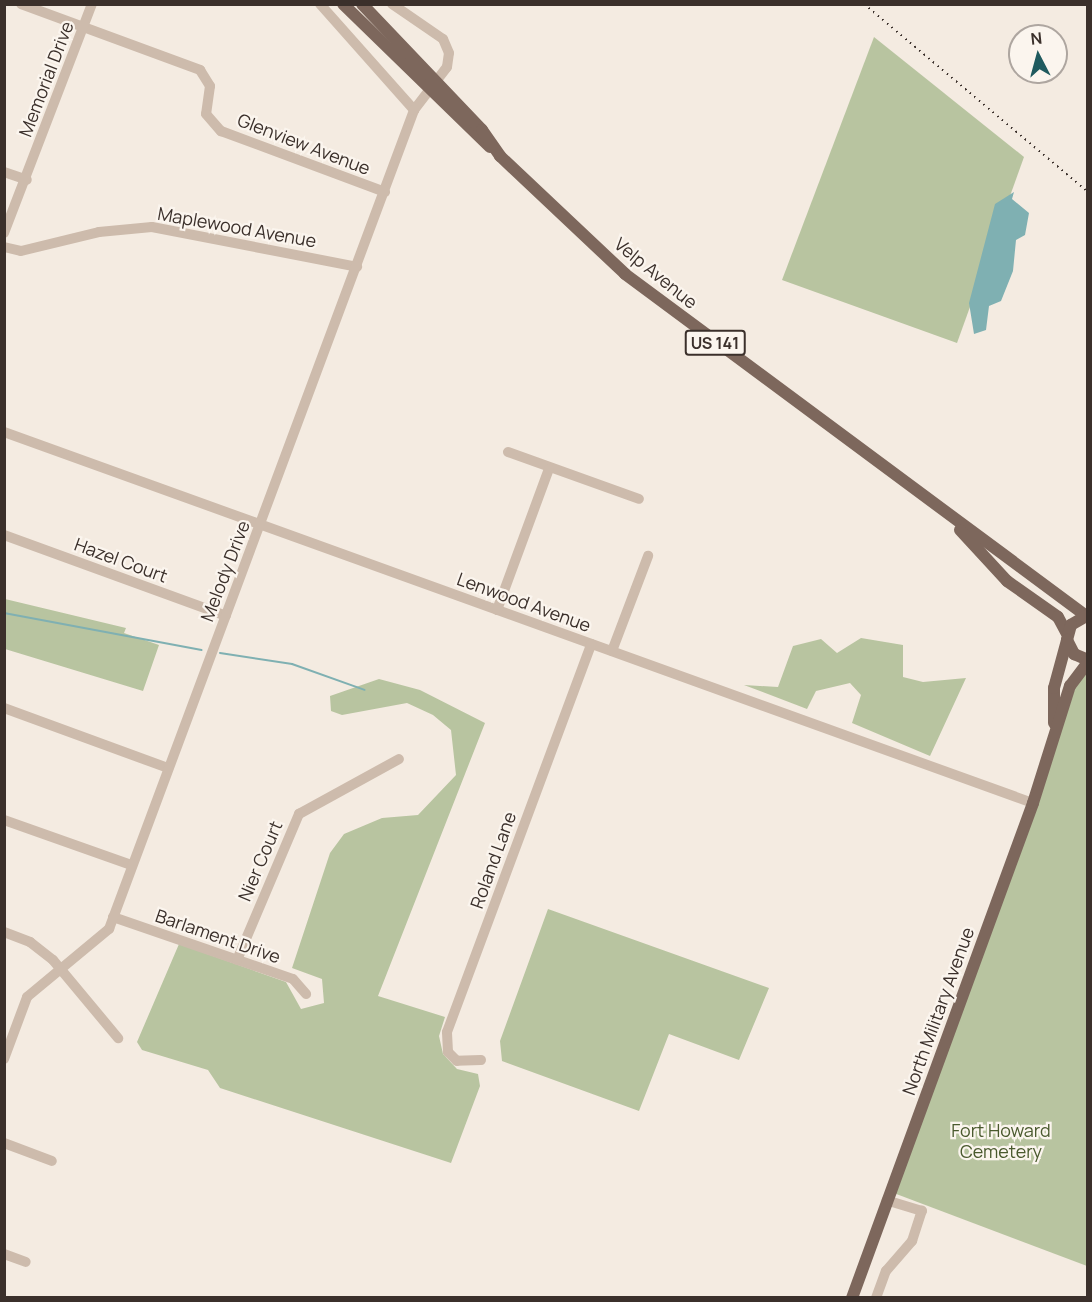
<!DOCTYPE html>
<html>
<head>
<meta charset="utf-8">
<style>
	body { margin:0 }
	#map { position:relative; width:1092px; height:1302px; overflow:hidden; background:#f4ebe1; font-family:Manrope,sans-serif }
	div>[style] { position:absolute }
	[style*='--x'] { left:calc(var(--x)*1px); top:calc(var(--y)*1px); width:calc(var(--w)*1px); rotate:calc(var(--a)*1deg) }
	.green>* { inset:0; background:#b8c4a0 }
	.water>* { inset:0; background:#7fb0b2 }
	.stream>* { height:2px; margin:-1px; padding:0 1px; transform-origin:1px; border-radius:1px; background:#7fb0b2 }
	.minor>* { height:10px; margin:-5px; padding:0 5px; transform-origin:5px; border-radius:5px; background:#cdbbac }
	.major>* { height:12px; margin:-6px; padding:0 6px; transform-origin:6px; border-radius:6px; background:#7d675c }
	.rail>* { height:2px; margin-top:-1px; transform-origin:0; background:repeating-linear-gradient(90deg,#3b302b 0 1.5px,transparent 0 6px) }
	span { translate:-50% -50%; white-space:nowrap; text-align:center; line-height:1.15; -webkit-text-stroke:4.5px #fbf5ee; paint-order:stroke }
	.shield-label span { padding:2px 4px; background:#fbf5ee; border:2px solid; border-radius:4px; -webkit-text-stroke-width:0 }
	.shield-label { font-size:16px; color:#3b302b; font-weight:700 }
	.street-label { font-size:18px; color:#3b302b }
	.park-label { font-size:18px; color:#4a5a2e }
	.frame { position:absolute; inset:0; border:6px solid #3b302b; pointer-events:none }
	.north { position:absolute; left:1008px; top:24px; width:60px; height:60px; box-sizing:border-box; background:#fbf5ee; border:2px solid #aea6a0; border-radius:50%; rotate:354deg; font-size:16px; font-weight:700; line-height:24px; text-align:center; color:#3b302b }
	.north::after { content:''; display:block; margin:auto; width:21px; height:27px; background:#1f5a5e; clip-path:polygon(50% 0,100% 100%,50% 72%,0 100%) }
</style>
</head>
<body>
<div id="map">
	<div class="green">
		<div style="clip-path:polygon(874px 37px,1024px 157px,957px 343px,782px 280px)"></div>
		<div style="clip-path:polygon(5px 599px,126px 628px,124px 633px,159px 645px,143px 691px,5px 649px)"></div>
		<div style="clip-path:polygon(861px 638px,903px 645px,903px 677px,923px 682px,966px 678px,930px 756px,852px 723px,861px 695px,850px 683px,816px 691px,807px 709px,744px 685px,778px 687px,793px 646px,821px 639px,837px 653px)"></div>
		<div style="clip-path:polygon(1087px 662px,1087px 1266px,891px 1192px,1054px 736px)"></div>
		<div style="clip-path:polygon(379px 679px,420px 690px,485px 723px,378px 996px,445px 1017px,439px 1036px,443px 1054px,457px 1069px,478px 1074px,480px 1086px,451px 1163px,220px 1088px,208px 1070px,142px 1050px,137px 1042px,179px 944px,286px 982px,301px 1009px,324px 1003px,322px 979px,292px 968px,330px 853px,344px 834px,382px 818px,418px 815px,456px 775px,451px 730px,433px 715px,407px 703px,342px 715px,331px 711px,330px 696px)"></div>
		<div style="clip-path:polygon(548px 909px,769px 988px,739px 1060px,669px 1034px,639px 1111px,502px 1061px,500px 1041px)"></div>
	</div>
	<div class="water">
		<div style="clip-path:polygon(1014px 192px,1012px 199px,1029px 213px,1025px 235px,1016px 240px,1013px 271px,1001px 301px,989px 306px,986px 330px,974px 334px,969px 303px,995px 204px)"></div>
	</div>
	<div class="stream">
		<div style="--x:4;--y:613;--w:201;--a:10.6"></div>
		<div style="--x:220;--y:653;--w:73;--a:8.7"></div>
		<div style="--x:292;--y:664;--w:77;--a:19.6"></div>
	</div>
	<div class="minor">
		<div style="--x:21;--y:4;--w:191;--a:20.2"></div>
		<div style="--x:200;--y:70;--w:19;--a:58"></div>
		<div style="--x:210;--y:86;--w:28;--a:98"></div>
		<div style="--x:206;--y:114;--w:23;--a:49"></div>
		<div style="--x:221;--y:131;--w:175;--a:20.4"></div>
		<div style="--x:320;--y:4;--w:142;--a:48.4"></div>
		<div style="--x:4;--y:172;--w:24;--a:19"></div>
		<div style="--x:4;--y:233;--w:245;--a:-69"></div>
		<div style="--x:4;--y:247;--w:17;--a:13"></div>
		<div style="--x:21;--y:251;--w:80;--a:-13.7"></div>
		<div style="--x:99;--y:232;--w:53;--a:-5.4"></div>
		<div style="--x:152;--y:227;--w:209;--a:11"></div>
		<div style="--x:4;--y:432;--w:1094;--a:19.83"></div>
		<div style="--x:508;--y:452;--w:139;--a:19.7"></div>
		<div style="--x:4;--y:535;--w:236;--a:20"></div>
		<div style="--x:497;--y:610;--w:150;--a:-69.8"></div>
		<div style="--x:612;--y:651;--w:102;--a:-69.2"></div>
		<div style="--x:4;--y:708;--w:175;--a:20.1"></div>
		<div style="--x:4;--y:820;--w:135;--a:19.5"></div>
		<div style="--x:113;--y:917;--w:190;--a:19"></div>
		<div style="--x:293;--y:979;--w:20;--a:49"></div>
		<div style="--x:4;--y:932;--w:28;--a:21"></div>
		<div style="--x:30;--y:942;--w:29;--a:38"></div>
		<div style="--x:53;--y:960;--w:102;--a:50.2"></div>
		<div style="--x:237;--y:960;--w:159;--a:-67"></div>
		<div style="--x:299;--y:814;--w:114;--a:-28.8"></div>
		<div style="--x:4;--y:1059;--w:66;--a:-69.6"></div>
		<div style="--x:27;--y:997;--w:107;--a:-39.7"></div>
		<div style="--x:109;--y:929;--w:874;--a:-69.57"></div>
		<div style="--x:414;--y:110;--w:54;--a:-52.5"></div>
		<div style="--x:447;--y:67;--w:14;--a:-82"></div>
		<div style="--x:449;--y:53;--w:15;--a:-113"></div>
		<div style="--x:443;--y:39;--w:62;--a:-145.5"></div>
		<div style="--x:481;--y:1060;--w:24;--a:178"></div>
		<div style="--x:457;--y:1061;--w:13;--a:-135"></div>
		<div style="--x:448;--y:1052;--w:20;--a:-93"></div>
		<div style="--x:447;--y:1032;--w:414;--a:-69.6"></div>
		<div style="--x:4;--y:1143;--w:51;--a:20.6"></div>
		<div style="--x:4;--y:1254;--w:23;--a:20"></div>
		<div style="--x:876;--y:1298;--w:29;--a:-70"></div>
		<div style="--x:886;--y:1271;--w:40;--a:-49"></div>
		<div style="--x:912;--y:1241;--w:32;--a:-72"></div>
		<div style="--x:922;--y:1211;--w:37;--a:-163"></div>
	</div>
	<div class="major">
		<div style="--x:343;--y:4;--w:205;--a:44.2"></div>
		<div style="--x:362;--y:4;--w:174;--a:46.4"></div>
		<div style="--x:482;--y:130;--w:32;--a:55"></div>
		<div style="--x:500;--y:156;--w:172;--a:43.3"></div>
		<div style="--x:625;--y:274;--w:573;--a:36.55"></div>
		<div style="--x:960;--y:530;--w:69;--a:47.3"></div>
		<div style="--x:1007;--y:581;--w:62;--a:35.2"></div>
		<div style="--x:1058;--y:617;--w:19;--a:62"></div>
		<div style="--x:1088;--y:615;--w:20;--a:150"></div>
		<div style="--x:1071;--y:625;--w:16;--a:105"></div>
		<div style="--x:1067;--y:640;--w:16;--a:63"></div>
		<div style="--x:1074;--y:654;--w:15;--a:23"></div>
		<div style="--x:1054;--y:723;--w:35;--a:-90"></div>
		<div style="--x:1054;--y:688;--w:50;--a:-74.8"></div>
		<div style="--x:852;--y:1298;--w:527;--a:-69.91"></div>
		<div style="--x:1033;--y:803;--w:123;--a:-72.5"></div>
		<div style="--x:1070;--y:686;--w:30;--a:-53"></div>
	</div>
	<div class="rail">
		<div style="--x:864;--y:4;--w:292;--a:40"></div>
	</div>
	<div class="shield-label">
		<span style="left:715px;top:343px">US 141</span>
	</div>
	<div class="street-label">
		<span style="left:46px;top:79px;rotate:-69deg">Memorial Drive</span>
		<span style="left:304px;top:144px;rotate:21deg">Glenview Avenue</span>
		<span style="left:237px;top:227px;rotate:10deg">Maplewood Avenue</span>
		<span style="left:656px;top:273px;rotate:39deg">Velp Avenue</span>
		<span style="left:121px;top:560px;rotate:20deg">Hazel Court</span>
		<span style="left:225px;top:571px;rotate:-69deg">Melody Drive</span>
		<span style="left:524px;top:602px;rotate:20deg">Lenwood Avenue</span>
		<span style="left:493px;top:860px;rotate:-70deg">Roland Lane</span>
		<span style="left:260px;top:861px;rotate:-67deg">Nier Court</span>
		<span style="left:218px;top:936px;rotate:19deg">Barlament Drive</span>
		<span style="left:938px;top:1011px;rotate:-70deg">North Military Avenue</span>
	</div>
	<div class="park-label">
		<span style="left:1001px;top:1141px">Fort Howard<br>Cemetery</span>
	</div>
	<div class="frame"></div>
	<div class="north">N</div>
</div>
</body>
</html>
